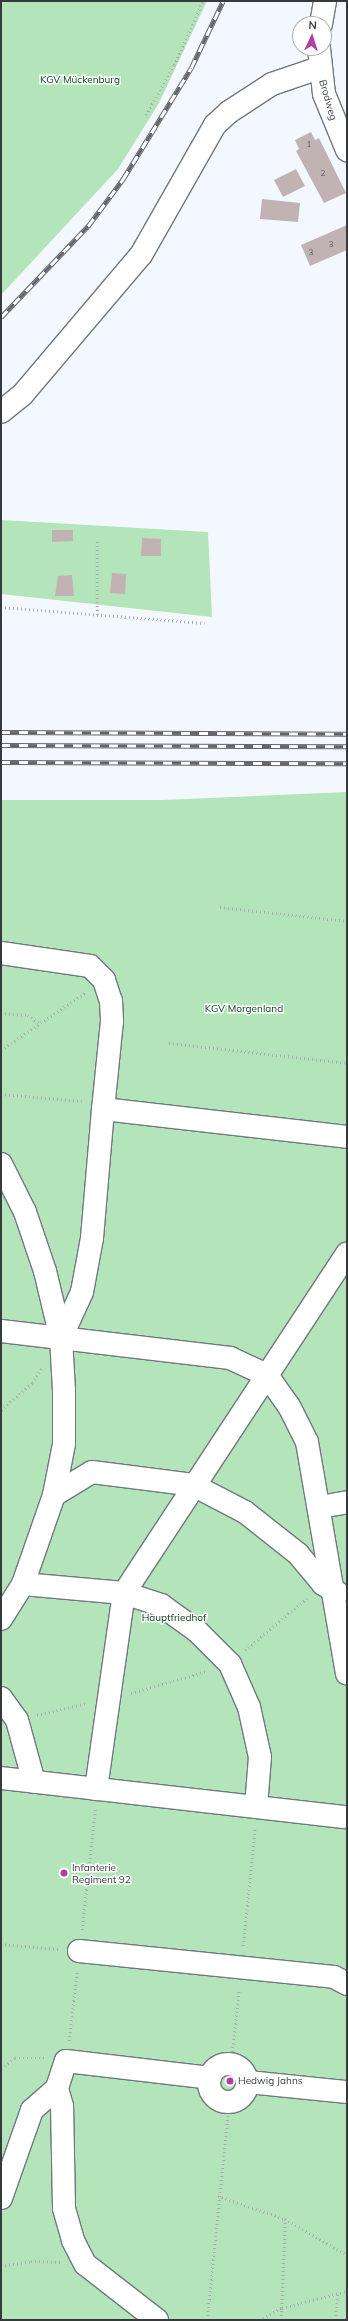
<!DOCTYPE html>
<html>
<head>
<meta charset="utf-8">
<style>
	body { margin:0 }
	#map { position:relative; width:348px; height:2321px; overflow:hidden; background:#f3f8fe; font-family:Mulish,sans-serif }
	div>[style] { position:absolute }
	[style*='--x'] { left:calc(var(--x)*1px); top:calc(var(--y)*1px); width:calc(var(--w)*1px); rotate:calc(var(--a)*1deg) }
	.green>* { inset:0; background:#b4e4b9 }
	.building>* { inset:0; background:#c1b3b3 }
	.path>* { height:2.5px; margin-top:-1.25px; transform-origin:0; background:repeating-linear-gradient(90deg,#a8acb1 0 1px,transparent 0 4px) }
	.roads { filter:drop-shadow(1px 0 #707880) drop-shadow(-1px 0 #707880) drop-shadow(0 1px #707880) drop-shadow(0 -1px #707880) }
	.minor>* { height:22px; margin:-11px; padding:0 11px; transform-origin:11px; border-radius:11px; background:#fff }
	.minor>.ring { margin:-11px; padding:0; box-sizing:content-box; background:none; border:22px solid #fff; border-radius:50% }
	.rail>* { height:4.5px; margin-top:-2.25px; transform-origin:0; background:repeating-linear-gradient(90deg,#fff 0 9px,#63676b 0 18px); box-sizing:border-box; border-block:1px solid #63676b }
	.dots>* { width:11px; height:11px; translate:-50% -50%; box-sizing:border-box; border:2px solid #fff; border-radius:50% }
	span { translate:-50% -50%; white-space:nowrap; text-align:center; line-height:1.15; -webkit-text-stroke:3px #fff; paint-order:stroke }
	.number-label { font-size:8px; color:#59585a }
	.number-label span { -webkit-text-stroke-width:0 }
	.park-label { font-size:10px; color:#074118 }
	.street-label { font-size:10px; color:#36393d }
	.poi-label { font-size:10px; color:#36393d }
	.left { translate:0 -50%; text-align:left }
	.frame { position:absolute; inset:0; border:2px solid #36393d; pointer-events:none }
	.north { position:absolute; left:292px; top:16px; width:40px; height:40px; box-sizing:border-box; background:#fff; border:1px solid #afb0b1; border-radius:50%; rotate:4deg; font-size:11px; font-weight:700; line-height:16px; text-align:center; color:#36393d }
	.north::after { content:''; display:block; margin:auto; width:14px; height:18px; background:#af409e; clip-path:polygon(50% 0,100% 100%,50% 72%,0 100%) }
</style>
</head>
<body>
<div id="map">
	<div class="green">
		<div style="clip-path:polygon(1px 1px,207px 1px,159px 103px,118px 169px,1px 295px)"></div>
		<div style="clip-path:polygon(1px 520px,208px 532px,212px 617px,1px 594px)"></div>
		<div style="clip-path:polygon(347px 792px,347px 2320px,1px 2320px,1px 800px,163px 800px)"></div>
	</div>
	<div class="building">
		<div style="clip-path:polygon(311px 132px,315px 140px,319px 138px,346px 193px,324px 203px,296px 151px,299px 149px,295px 140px)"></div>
		<div style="clip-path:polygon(296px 169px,305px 186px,283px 197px,274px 180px)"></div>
		<div style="clip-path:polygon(262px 199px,300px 203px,298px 222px,260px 219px)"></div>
		<div style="clip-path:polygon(347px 225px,347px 250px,310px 266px,301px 245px)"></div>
		<div style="clip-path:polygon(52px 530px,73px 530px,73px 541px,52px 542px)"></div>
		<div style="clip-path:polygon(142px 538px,161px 539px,161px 556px,141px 556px)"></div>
		<div style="clip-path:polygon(112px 573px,126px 574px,125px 594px,110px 593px)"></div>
		<div style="clip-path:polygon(72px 575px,74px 596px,55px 596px,58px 576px)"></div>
	</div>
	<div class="path">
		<div style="--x:146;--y:115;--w:57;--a:-60.8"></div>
		<div style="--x:174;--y:65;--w:70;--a:-65.6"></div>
		<div style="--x:1;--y:607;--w:204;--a:4.5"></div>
		<div style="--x:97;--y:615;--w:76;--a:-90"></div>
		<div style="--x:220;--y:907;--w:128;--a:6.3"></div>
		<div style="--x:1;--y:1013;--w:27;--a:4"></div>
		<div style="--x:28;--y:1015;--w:15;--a:37"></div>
		<div style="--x:169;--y:1043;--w:179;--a:6.4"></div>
		<div style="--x:1;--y:1050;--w:103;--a:-34.3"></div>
		<div style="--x:1;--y:1094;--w:81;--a:4.9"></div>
		<div style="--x:1;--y:1410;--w:41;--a:-41.1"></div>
		<div style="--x:32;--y:1383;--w:17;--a:-57"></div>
		<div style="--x:245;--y:1650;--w:81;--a:-40"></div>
		<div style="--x:131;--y:1693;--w:79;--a:-16.1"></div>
		<div style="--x:37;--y:1715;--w:51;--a:-13.5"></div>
		<div style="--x:82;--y:1930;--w:121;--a:-83.8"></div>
		<div style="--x:1;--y:1944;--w:58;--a:4.9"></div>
		<div style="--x:243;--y:1946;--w:119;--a:-84.2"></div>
		<div style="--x:69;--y:2041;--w:70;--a:-83.5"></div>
		<div style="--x:231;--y:2064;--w:75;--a:-83.9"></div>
		<div style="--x:1;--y:2068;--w:17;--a:-36"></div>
		<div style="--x:15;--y:2058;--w:30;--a:0"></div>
		<div style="--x:218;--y:2196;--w:71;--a:18.9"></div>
		<div style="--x:285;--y:2219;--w:72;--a:30.1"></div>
		<div style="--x:1;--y:2266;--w:30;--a:-9"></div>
		<div style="--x:31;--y:2261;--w:29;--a:2"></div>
		<div style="--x:207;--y:2320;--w:218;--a:-84.2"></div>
		<div style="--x:259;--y:2320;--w:26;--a:-28"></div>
		<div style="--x:282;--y:2308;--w:67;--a:-14.7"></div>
		<div style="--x:281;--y:2320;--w:101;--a:-87.7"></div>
		<div style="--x:335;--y:2320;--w:27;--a:-84"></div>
	</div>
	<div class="roads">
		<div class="minor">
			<div style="--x:321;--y:24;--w:23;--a:-80"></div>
			<div style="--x:319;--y:48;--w:46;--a:83.8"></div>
			<div style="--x:324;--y:94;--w:61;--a:67.7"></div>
			<div style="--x:1;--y:412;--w:28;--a:-39"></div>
			<div style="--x:23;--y:394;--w:182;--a:-49.7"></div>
			<div style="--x:141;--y:255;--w:150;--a:-60.4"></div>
			<div style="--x:215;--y:125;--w:19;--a:-43"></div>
			<div style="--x:229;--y:112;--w:51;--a:-33.1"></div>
			<div style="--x:272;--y:84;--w:50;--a:-18.8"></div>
			<div style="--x:1;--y:953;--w:90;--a:8.3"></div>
			<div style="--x:90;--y:966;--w:20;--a:45"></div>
			<div style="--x:104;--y:980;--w:22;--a:72"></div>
			<div style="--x:111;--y:1001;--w:20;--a:87"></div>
			<div style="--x:112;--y:1021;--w:88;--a:95.8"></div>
			<div style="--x:103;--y:1109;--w:246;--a:6.5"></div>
			<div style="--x:1;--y:1164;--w:54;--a:63.4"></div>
			<div style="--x:25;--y:1212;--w:62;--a:71.3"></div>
			<div style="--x:45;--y:1271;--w:69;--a:76.6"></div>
			<div style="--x:61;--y:1338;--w:52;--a:86.7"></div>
			<div style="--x:64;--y:1390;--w:54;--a:90"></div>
			<div style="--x:64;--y:1444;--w:52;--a:101.1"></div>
			<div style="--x:54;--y:1495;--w:94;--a:109.2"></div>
			<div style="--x:23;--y:1584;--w:41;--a:122.2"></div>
			<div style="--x:1;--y:1331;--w:231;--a:6.7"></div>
			<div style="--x:230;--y:1358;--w:41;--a:24.7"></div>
			<div style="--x:267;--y:1375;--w:38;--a:55"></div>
			<div style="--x:289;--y:1406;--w:40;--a:63.4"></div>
			<div style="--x:307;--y:1442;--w:235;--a:80.2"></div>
			<div style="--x:61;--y:1338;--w:51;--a:-65.5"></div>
			<div style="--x:82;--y:1292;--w:55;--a:-79.5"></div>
			<div style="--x:92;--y:1238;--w:129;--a:-85.1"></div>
			<div style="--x:54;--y:1495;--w:44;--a:-31.2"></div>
			<div style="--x:92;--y:1472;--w:102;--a:7.3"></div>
			<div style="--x:193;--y:1485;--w:59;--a:27.4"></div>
			<div style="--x:245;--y:1512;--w:68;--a:38.4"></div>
			<div style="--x:298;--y:1554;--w:39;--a:50"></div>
			<div style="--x:323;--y:1584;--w:17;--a:31"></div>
			<div style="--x:320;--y:1507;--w:27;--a:-10"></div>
			<div style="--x:23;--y:1584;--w:101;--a:5.1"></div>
			<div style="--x:124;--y:1593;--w:39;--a:18"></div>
			<div style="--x:161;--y:1605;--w:44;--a:35.8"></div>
			<div style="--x:197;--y:1631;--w:47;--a:45"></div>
			<div style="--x:230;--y:1664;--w:47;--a:66.2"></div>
			<div style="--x:249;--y:1707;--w:51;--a:77.6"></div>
			<div style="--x:260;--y:1757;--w:50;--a:94.6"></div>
			<div style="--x:1;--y:1698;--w:27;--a:54"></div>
			<div style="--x:17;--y:1720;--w:64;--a:74.7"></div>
			<div style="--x:1;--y:1778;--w:345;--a:6.5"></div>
			<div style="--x:96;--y:1789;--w:198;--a:-81.9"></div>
			<div style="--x:124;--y:1593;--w:406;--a:-56.7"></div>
			<div style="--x:79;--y:1951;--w:256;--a:5.8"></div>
			<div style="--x:334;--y:1977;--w:15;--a:28"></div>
			<div class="ring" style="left:209px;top:2064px;width:16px;height:16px"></div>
			<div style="--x:248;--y:2082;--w:100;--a:5.8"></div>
			<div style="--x:1;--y:2198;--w:93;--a:-70.6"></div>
			<div style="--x:32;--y:2110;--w:33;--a:-41"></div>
			<div style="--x:157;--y:2320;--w:91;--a:-142.1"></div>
			<div style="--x:85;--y:2264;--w:27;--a:-117"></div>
			<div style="--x:73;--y:2240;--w:33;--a:-106"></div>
			<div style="--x:64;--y:2208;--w:102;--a:-91.1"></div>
			<div style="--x:62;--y:2106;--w:19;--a:-106"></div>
			<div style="--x:57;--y:2088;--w:28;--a:-72"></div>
			<div style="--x:66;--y:2061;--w:145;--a:6.7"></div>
		</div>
	</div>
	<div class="rail">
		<div style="--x:1;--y:317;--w:126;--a:-46.3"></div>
		<div style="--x:88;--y:226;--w:59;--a:-53.3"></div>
		<div style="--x:123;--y:179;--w:130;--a:-58.5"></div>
		<div style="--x:191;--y:68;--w:74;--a:-64.5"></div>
		<div style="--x:1;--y:732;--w:346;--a:0.3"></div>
		<div style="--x:1;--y:745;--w:346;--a:0.2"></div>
		<div style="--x:1;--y:762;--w:346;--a:0.2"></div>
	</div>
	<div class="dots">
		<div style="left:64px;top:1873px;background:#af409e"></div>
		<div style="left:230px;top:2081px;background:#af409e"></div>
	</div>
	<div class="number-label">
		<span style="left:309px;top:145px">1</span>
		<span style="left:323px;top:174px">2</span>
		<span style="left:331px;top:245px">3</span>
		<span style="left:311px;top:253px">3</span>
	</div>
	<div class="park-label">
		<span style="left:80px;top:80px">KGV Mückenburg</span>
		<span style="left:244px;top:1009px">KGV Morgenland</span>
		<span style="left:174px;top:1618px">Hauptfriedhof</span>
	</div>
	<div class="street-label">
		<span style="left:328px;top:100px;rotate:74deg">Brodweg</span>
	</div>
	<div class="poi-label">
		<span class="left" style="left:72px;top:1873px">Infanterie<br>Regiment 92</span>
		<span class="left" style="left:238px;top:2081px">Hedwig Jahns</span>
	</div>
	<div class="frame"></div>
	<div class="north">N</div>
</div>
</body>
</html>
